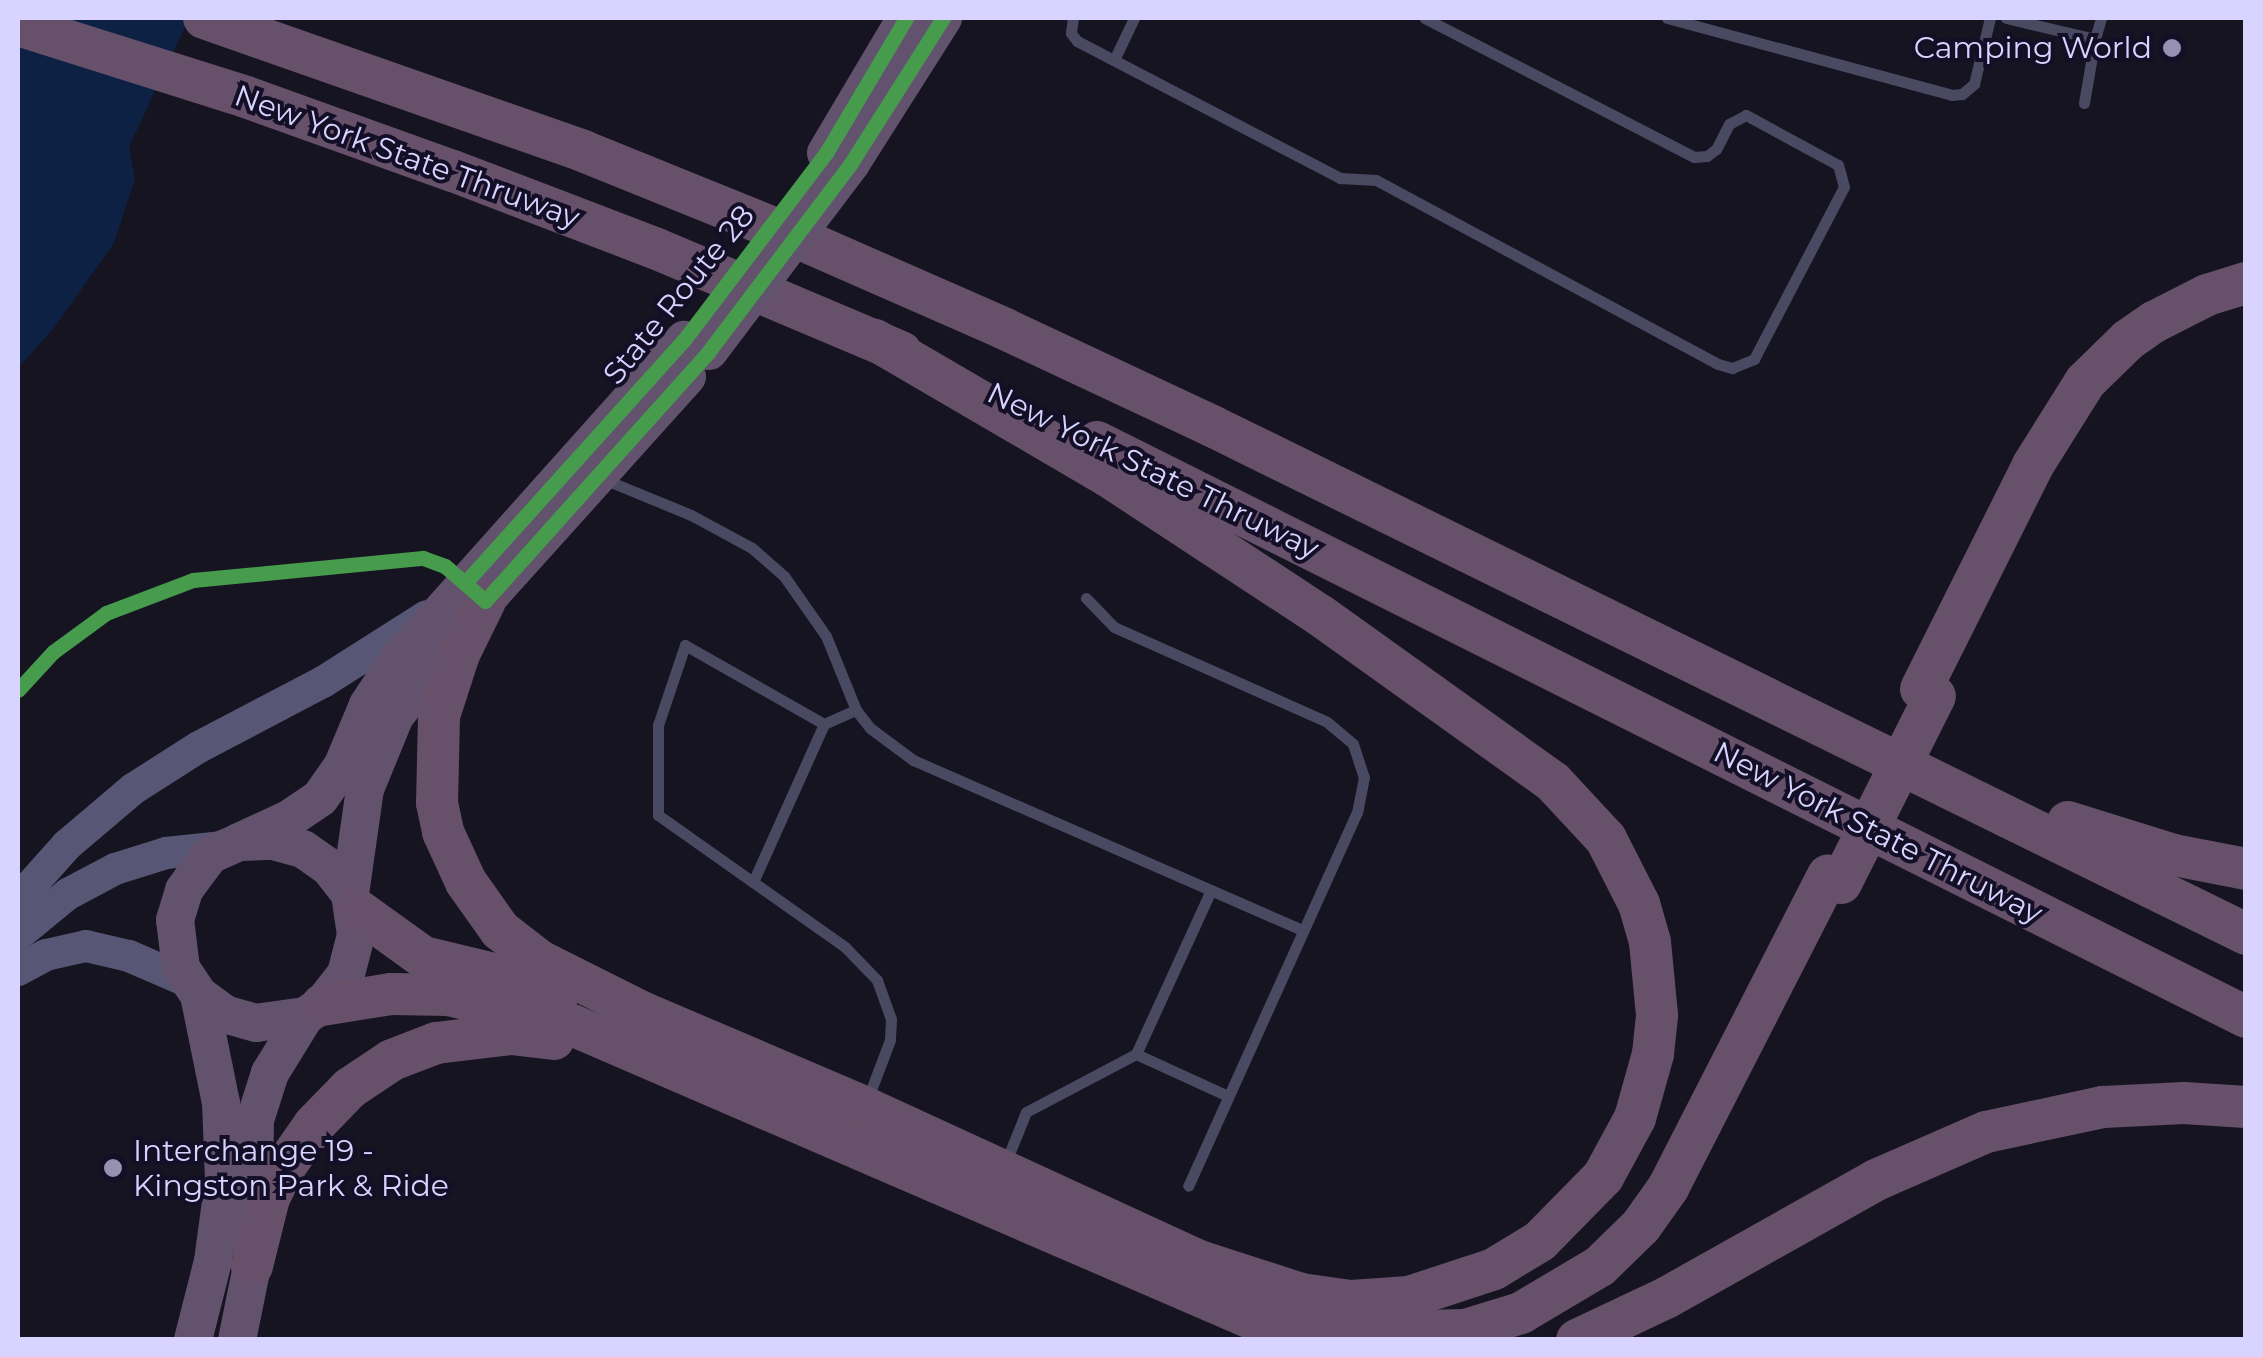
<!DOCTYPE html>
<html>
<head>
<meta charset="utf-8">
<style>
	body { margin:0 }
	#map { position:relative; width:2263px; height:1357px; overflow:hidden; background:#161421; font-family:Montserrat,sans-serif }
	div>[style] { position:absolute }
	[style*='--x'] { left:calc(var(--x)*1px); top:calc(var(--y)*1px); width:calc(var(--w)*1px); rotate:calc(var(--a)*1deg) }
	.water>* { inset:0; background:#0d2144 }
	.service>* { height:11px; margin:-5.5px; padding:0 5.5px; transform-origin:5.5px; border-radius:5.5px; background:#4a4962 }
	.secondary>* { height:32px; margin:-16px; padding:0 16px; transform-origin:16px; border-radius:16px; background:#575674 }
	.trunk>* { height:38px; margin:-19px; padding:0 19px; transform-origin:19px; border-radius:19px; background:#62526e }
	.motorway>* { height:42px; margin:-21px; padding:0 21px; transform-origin:21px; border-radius:21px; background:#67516a }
	.trunk-bridge>* { height:38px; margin:-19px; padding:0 19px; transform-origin:19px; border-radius:19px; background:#62526e }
	.motorway-bridge>* { height:42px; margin:-21px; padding:0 21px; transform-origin:21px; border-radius:21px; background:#67516a }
	.cycleway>* { height:15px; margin:-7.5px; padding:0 7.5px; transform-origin:7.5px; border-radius:7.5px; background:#469c4c }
	.dots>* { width:28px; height:28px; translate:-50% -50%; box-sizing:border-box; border:5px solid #130f26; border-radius:50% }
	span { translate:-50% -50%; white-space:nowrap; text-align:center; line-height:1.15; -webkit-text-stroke:8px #130f26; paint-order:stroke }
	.poi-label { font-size:30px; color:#d9d4ff }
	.right { translate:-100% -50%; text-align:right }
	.left { translate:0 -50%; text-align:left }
	.street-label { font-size:30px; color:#d9d4ff }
	.frame { position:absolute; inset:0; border:20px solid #d9d4ff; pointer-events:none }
</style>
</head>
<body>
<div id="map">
	<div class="water">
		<div style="clip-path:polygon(33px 18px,189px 18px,129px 147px,135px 179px,114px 243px,54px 328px,18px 368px,18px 54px)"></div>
	</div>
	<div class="service">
		<div style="--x:1073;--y:18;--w:15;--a:98"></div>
		<div style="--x:1071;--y:33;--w:10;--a:53"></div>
		<div style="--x:1077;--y:41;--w:297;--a:27.5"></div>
		<div style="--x:1340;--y:178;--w:36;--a:3"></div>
		<div style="--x:1376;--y:180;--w:388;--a:28.3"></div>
		<div style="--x:1718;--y:364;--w:15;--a:16"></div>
		<div style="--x:1732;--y:368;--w:24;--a:-22"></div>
		<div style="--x:1754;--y:359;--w:194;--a:-62.4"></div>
		<div style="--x:1844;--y:187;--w:23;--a:-105"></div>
		<div style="--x:1838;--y:165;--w:105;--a:-151.5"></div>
		<div style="--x:1746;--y:115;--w:19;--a:152"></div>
		<div style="--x:1729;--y:124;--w:28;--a:117"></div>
		<div style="--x:1716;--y:149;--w:11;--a:142"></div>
		<div style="--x:1707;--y:156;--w:13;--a:176"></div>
		<div style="--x:1694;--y:157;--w:303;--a:-152.7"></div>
		<div style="--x:1667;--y:18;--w:295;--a:15.1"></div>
		<div style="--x:1952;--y:95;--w:10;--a:-6"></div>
		<div style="--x:1962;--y:94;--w:16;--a:-40"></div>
		<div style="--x:1974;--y:84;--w:68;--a:-76.4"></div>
		<div style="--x:2006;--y:18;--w:91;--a:13.3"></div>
		<div style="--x:2095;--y:39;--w:65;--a:99.8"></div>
		<div style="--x:2095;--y:39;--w:22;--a:-74"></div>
		<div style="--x:1114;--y:60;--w:47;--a:-64.5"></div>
		<div style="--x:601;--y:478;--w:97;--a:22.3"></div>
		<div style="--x:691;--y:515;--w:69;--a:28.4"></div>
		<div style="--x:752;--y:548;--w:43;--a:41.2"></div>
		<div style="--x:784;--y:576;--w:73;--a:55"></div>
		<div style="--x:826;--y:636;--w:80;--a:67.9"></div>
		<div style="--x:856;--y:710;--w:23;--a:52"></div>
		<div style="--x:870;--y:728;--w:54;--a:36.7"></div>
		<div style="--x:913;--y:760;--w:425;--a:23.6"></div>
		<div style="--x:1086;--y:598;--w:40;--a:46"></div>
		<div style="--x:1114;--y:627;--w:233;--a:24"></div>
		<div style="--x:1327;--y:722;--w:34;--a:40"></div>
		<div style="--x:1353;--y:744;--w:35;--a:72"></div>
		<div style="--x:1364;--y:777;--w:36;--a:101"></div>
		<div style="--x:1357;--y:812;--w:410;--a:114.3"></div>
		<div style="--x:824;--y:724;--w:35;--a:-24"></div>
		<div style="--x:753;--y:882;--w:173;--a:-65.8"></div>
		<div style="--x:824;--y:724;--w:160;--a:-150.4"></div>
		<div style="--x:685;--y:645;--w:84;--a:108.6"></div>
		<div style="--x:658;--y:725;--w:90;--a:90"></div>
		<div style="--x:658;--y:815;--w:229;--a:35.2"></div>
		<div style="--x:845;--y:947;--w:46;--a:45.9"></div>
		<div style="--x:877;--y:980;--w:41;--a:70.3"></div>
		<div style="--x:891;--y:1019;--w:21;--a:93"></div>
		<div style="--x:890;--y:1040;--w:62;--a:110.8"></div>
		<div style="--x:1136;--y:1054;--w:101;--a:24.5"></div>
		<div style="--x:1005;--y:1164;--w:56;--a:-68"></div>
		<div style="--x:1026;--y:1112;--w:124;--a:-27.8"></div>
		<div style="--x:1136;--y:1054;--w:180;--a:-65.4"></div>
	</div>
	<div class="secondary">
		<div style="--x:18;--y:900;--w:74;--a:-48.3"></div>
		<div style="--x:67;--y:845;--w:87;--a:-40.3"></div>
		<div style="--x:133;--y:789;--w:78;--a:-32.5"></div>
		<div style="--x:199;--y:747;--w:140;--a:-27.7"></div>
		<div style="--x:323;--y:682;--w:123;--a:-32.4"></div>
		<div style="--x:18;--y:935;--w:65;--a:-39.4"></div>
		<div style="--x:68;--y:894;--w:53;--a:-28"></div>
		<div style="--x:115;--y:869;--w:53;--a:-17.4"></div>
		<div style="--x:166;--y:853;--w:55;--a:-6.2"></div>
		<div style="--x:18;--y:970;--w:32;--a:-28"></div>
		<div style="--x:46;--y:955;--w:41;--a:-12.7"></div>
		<div style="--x:86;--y:946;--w:44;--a:13.1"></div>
		<div style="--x:129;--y:956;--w:65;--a:23.4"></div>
	</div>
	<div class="trunk">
		<div style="--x:826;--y:153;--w:157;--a:-59.3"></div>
		<div style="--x:851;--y:163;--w:172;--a:-57.6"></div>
		<div style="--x:273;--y:841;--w:31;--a:15"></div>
		<div style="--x:303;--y:849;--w:32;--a:35"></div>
		<div style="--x:329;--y:867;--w:34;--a:52"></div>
		<div style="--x:350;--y:894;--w:41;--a:81.7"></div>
		<div style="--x:356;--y:935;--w:40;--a:104.4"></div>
		<div style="--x:346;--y:974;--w:39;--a:128"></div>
		<div style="--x:322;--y:1005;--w:20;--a:147"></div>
		<div style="--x:305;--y:1016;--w:49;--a:171.9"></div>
		<div style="--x:256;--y:1023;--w:32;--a:-164"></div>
		<div style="--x:225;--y:1014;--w:32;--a:-144"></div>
		<div style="--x:199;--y:995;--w:32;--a:-124"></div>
		<div style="--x:181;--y:968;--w:48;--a:-97.1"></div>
		<div style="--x:175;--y:920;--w:31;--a:-73"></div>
		<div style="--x:184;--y:890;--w:44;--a:-53.4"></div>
		<div style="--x:210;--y:855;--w:32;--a:-24"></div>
		<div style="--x:239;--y:842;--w:34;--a:-2"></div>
		<div style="--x:239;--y:842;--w:55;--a:-24.7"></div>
		<div style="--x:289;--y:819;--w:37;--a:-34"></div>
		<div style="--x:320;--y:798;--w:38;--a:-55"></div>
		<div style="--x:342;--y:767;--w:67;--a:-67.2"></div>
		<div style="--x:368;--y:705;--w:53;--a:-56.6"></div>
		<div style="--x:397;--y:661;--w:431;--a:-48.2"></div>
		<div style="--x:350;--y:894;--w:106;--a:-81.9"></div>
		<div style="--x:365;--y:789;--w:79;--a:-67.7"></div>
		<div style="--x:395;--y:716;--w:146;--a:-52"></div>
		<div style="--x:485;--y:601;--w:302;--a:-48"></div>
		<div style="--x:193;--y:1340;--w:81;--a:-75.8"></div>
		<div style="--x:213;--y:1261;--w:82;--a:-82.3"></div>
		<div style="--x:224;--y:1180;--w:77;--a:-92.2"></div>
		<div style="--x:221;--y:1103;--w:110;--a:-101.5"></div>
		<div style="--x:237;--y:1340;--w:76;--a:-78.5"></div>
		<div style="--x:252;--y:1266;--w:146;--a:-88.8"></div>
		<div style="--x:255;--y:1120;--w:49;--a:-72.3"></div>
		<div style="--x:270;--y:1073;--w:67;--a:-58.4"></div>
	</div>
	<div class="motorway">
		<div style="--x:204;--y:18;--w:402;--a:19.3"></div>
		<div style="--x:583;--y:151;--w:232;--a:22"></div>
		<div style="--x:798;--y:238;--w:226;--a:23.7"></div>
		<div style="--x:1005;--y:329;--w:231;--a:25.1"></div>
		<div style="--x:1214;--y:427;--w:1150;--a:26.16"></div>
		<div style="--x:18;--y:25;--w:239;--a:17.5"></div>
		<div style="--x:246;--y:97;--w:220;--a:19.7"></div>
		<div style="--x:453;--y:171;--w:218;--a:20.9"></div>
		<div style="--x:657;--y:249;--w:265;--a:22.9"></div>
		<div style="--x:1097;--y:442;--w:1285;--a:26.58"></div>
		<div style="--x:485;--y:601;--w:59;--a:116.1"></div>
		<div style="--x:459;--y:654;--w:65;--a:107.9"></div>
		<div style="--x:439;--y:716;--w:87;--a:91.3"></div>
		<div style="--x:437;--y:803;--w:30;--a:78"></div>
		<div style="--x:443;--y:832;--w:55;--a:65.3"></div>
		<div style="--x:466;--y:882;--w:59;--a:54.7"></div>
		<div style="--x:500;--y:930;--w:51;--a:37.8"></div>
		<div style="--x:540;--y:961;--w:116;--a:26.6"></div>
		<div style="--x:644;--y:1013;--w:239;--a:23.1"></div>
		<div style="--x:864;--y:1107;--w:366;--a:24.7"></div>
		<div style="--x:1196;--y:1260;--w:110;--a:17.9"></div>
		<div style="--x:1301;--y:1294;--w:50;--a:8"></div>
		<div style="--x:1351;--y:1301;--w:58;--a:-3.9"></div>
		<div style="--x:1409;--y:1297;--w:89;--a:-18.2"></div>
		<div style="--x:1494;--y:1269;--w:54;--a:-31.3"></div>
		<div style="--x:1540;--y:1241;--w:90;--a:-45.5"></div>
		<div style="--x:1603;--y:1177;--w:67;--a:-61.5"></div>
		<div style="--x:1635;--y:1118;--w:66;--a:-74.3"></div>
		<div style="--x:1653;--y:1054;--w:39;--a:-84"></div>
		<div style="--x:1657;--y:1015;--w:73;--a:-95.5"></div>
		<div style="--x:1650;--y:942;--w:40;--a:-106"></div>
		<div style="--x:1639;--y:904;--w:73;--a:-116.9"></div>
		<div style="--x:1606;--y:839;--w:78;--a:-132.9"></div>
		<div style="--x:1553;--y:782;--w:285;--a:-144.4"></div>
		<div style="--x:1321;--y:616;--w:255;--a:-146.7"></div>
		<div style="--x:1108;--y:476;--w:270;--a:-149.7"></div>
		<div style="--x:1921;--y:689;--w:250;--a:-63.4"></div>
		<div style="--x:2033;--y:465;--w:98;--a:-57.9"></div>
		<div style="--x:2085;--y:382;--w:60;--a:-44.3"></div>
		<div style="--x:2128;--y:340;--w:32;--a:-35"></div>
		<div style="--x:2154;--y:322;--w:59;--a:-27"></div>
		<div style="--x:2207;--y:295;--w:41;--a:-17.1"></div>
		<div style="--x:2068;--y:822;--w:111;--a:17.3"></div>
		<div style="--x:2174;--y:855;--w:73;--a:11"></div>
		<div style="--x:355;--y:908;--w:84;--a:35.8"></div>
		<div style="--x:423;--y:957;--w:142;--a:13.4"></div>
		<div style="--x:322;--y:1005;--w:70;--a:-9.1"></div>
		<div style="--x:391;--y:994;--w:58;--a:1"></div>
		<div style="--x:449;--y:995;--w:127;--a:13.7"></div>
		<div style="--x:572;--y:1025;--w:795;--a:23.34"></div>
		<div style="--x:252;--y:1266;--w:70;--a:-76"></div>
		<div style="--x:269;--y:1198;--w:30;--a:-64"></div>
		<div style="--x:282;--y:1171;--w:56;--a:-55.2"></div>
		<div style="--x:314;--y:1125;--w:52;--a:-45.8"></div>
		<div style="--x:350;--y:1088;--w:50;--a:-33.7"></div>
		<div style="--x:392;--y:1060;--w:47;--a:-21.1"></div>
		<div style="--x:436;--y:1043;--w:76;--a:-6.8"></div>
		<div style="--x:511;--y:1034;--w:43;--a:6.6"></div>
		<div style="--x:1309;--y:1315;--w:68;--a:14.4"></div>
		<div style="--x:1375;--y:1332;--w:90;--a:-1.3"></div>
		<div style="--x:1465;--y:1330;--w:59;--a:-16.9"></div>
		<div style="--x:1521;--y:1313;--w:92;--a:-30.7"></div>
		<div style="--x:1600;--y:1266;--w:57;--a:-44.3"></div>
		<div style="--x:1641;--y:1226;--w:47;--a:-54.6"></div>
		<div style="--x:1668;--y:1188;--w:351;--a:-62.9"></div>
		<div style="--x:1577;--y:1340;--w:98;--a:-25.3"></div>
		<div style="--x:1666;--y:1298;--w:241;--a:-29.3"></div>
		<div style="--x:1876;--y:1180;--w:120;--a:-23.6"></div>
		<div style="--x:1986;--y:1132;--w:120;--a:-12.1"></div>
		<div style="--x:2103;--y:1107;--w:81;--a:-2.8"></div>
		<div style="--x:2184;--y:1103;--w:62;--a:3.7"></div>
	</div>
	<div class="trunk-bridge">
		<div style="--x:709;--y:351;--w:236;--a:-52.9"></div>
	</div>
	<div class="motorway-bridge">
		<div style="--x:1841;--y:883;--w:209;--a:-63.3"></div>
	</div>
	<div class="cycleway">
		<div style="--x:465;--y:583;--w:327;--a:-48"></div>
		<div style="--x:684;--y:340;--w:235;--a:-52.8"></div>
		<div style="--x:826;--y:153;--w:157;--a:-59.3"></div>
		<div style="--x:18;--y:690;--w:52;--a:-47.4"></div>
		<div style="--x:53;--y:652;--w:66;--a:-36.3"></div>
		<div style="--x:106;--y:613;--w:93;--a:-20.8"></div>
		<div style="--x:193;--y:580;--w:231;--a:-5.5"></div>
		<div style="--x:423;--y:558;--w:23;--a:20"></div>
		<div style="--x:445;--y:566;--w:53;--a:41.2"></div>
		<div style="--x:485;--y:601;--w:336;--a:-48.1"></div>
		<div style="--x:709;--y:351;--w:236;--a:-52.9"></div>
		<div style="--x:851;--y:163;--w:172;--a:-57.6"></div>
	</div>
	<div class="dots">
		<div style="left:2172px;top:48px;background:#9591b1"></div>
		<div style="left:113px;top:1168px;background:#9591b1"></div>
	</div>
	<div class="poi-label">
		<span class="right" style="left:2152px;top:48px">Camping World</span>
		<span class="left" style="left:133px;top:1168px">Interchange 19 -<br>Kingston Park &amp; Ride</span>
	</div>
	<div class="street-label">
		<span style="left:407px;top:157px;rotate:20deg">New York State Thruway</span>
		<span style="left:679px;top:295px;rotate:-51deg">State Route 28</span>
		<span style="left:1153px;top:471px;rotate:26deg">New York State Thruway</span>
		<span style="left:1878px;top:833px;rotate:27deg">New York State Thruway</span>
	</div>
	<div class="frame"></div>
</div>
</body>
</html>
